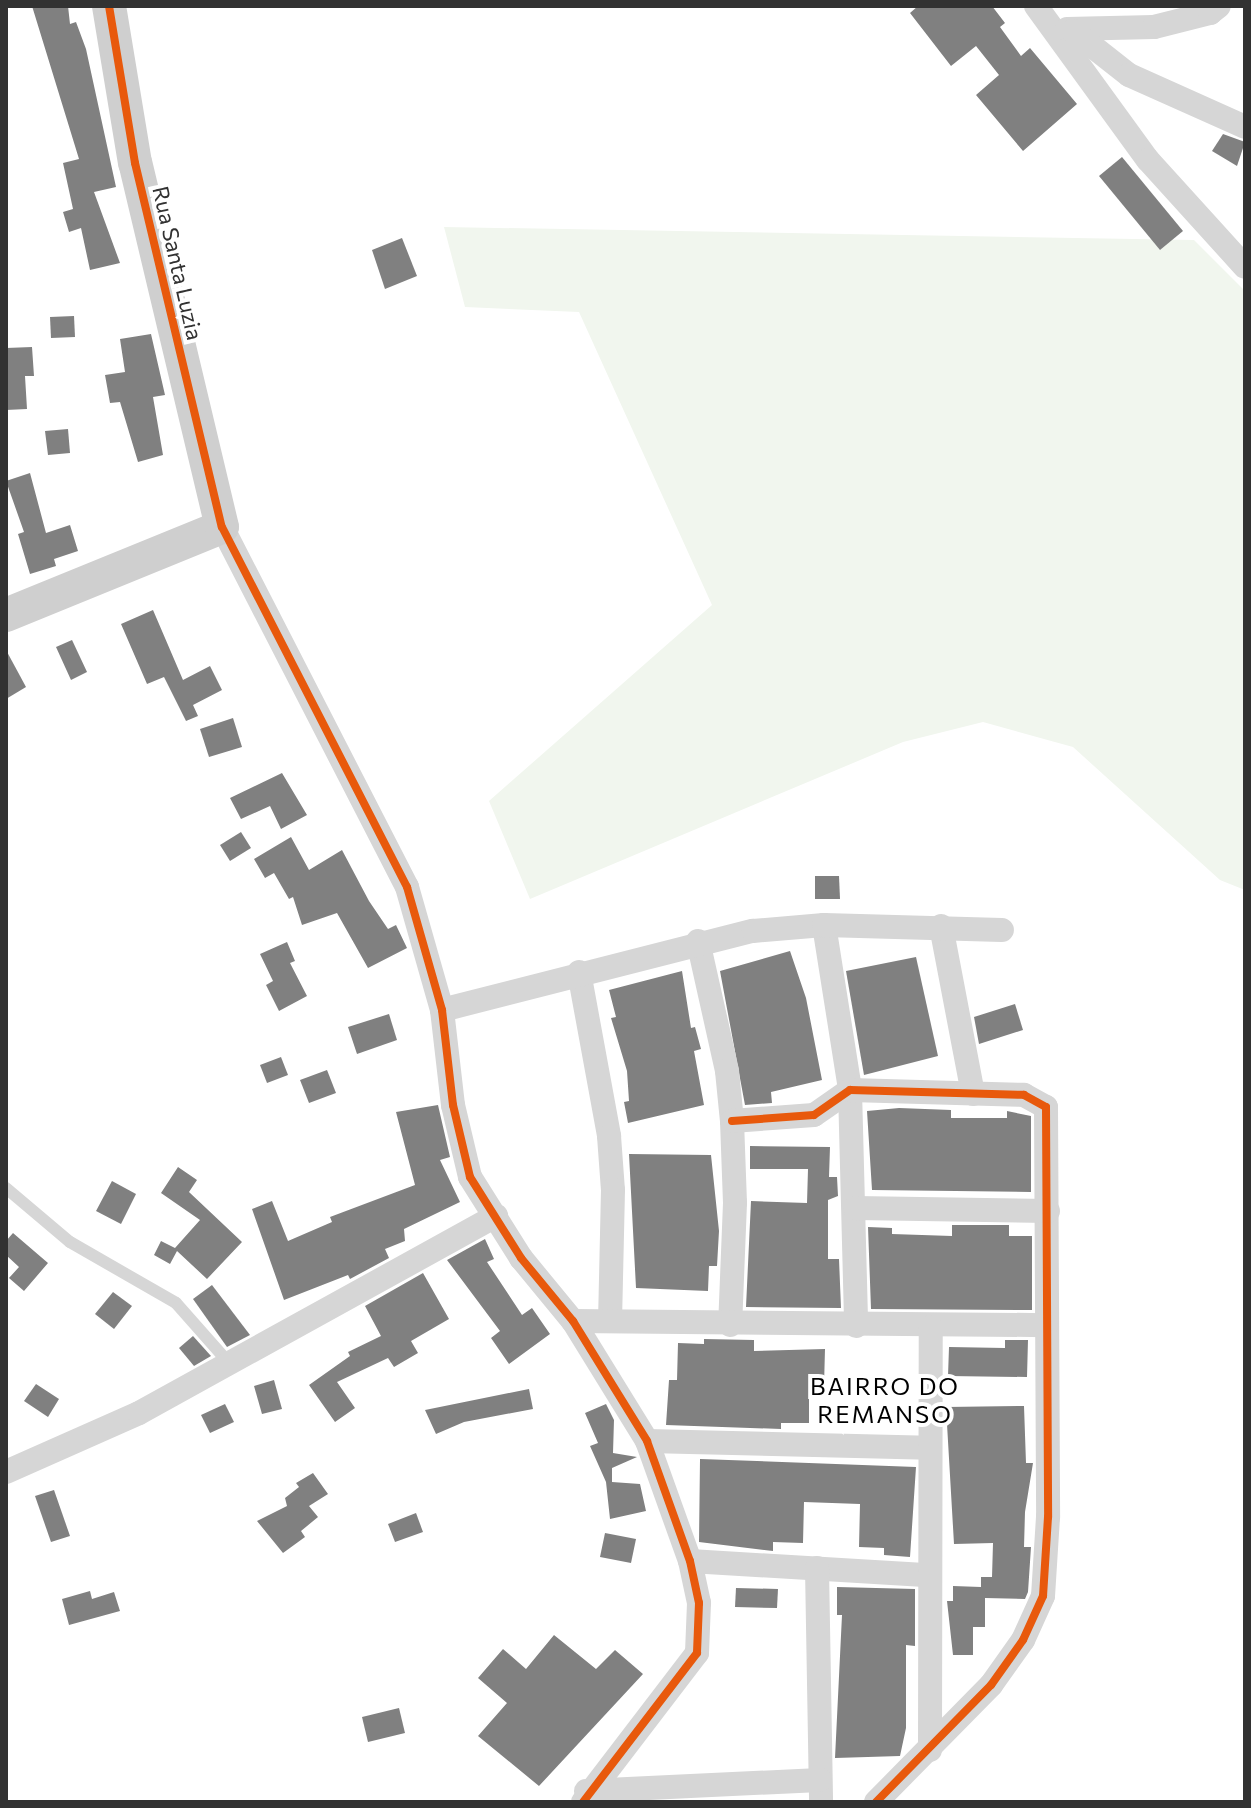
<!DOCTYPE html>
<html>
<head>
<meta charset="utf-8">
<style>
	body { margin:0 }
	#map { position:relative; width:1251px; height:1808px; overflow:hidden; background:#fff; font-family:Commissioner,sans-serif }
	div>[style] { position:absolute }
	[style*='--x'] { left:calc(var(--x)*1px); top:calc(var(--y)*1px); width:calc(var(--w)*1px); rotate:calc(var(--a)*1deg) }
	.green>* { inset:0; background:#f1f6ee }
	.building>* { inset:0; background:#808080 }
	.lane>* { height:12px; margin:-6px; padding:0 6px; transform-origin:6px; border-radius:6px; background:#d6d6d6 }
	.street>* { height:24px; margin:-12px; padding:0 12px; transform-origin:12px; border-radius:12px; background:#d6d6d6 }
	.secondary>* { height:34px; margin:-17px; padding:0 17px; transform-origin:17px; border-radius:17px; background:#cfcfcf }
	.cycleway>* { height:8px; margin:-4px; padding:0 4px; transform-origin:4px; border-radius:4px; background:#e8590c }
	span { translate:-50% -50%; white-space:nowrap; text-align:center; line-height:1.15; -webkit-text-stroke:8px #fff; paint-order:stroke }
	.street-label { font-size:22px; color:#323232 }
	.neighbourhood-label { font-size:24px; color:#000; letter-spacing:2px }
	.frame { position:absolute; inset:0; border:8px solid #323232; pointer-events:none }
</style>
</head>
<body>
<div id="map">
	<div class="green">
		<div style="clip-path:polygon(444px 227px,1194px 240px,1245px 291px,1245px 890px,1220px 880px,1073px 747px,983px 722px,903px 742px,530px 899px,489px 801px,712px 605px,579px 312px,465px 307px)"></div>
	</div>
	<div class="building">
		<div style="clip-path:polygon(32px 6px,68px 6px,70px 24px,76px 22px,86px 49px,116px 187px,94px 192px,120px 263px,90px 270px,81px 228px,69px 232px,63px 212px,73px 209px,63px 163px,79px 159px)"></div>
		<div style="clip-path:polygon(918px 6px,992px 6px,1005px 23px,1000px 27px,1021px 56px,1030px 48px,1077px 104px,1023px 151px,976px 95px,999px 75px,976px 46px,951px 66px,910px 13px)"></div>
		<div style="clip-path:polygon(1223px 134px,1245px 142px,1237px 166px,1212px 151px)"></div>
		<div style="clip-path:polygon(1122px 157px,1183px 231px,1160px 250px,1099px 176px)"></div>
		<div style="clip-path:polygon(402px 238px,417px 276px,385px 289px,372px 250px)"></div>
		<div style="clip-path:polygon(74px 316px,75px 337px,51px 338px,50px 317px)"></div>
		<div style="clip-path:polygon(151px 334px,165px 395px,153px 397px,163px 455px,138px 462px,120px 402px,110px 403px,105px 375px,125px 372px,120px 339px)"></div>
		<div style="clip-path:polygon(32px 347px,34px 376px,25px 376px,27px 409px,6px 410px,6px 348px)"></div>
		<div style="clip-path:polygon(68px 429px,70px 453px,48px 455px,45px 431px)"></div>
		<div style="clip-path:polygon(30px 473px,46px 533px,70px 525px,78px 551px,54px 559px,56px 566px,30px 574px,18px 534px,24px 532px,6px 481px)"></div>
		<div style="clip-path:polygon(153px 610px,183px 680px,210px 666px,222px 690px,193px 705px,198px 716px,186px 721px,164px 677px,147px 684px,121px 624px)"></div>
		<div style="clip-path:polygon(72px 640px,87px 672px,71px 680px,56px 647px)"></div>
		<div style="clip-path:polygon(6px 650px,26px 687px,6px 699px)"></div>
		<div style="clip-path:polygon(233px 718px,242px 747px,209px 757px,200px 729px)"></div>
		<div style="clip-path:polygon(282px 773px,307px 815px,281px 829px,270px 806px,241px 819px,230px 798px)"></div>
		<div style="clip-path:polygon(241px 832px,251px 848px,230px 861px,220px 845px)"></div>
		<div style="clip-path:polygon(291px 837px,309px 870px,342px 850px,369px 901px,388px 929px,396px 925px,407px 948px,368px 968px,337px 913px,302px 925px,293px 897px,289px 899px,274px 873px,265px 878px,254px 859px)"></div>
		<div style="clip-path:polygon(815px 876px,839px 876px,840px 899px,815px 899px)"></div>
		<div style="clip-path:polygon(287px 942px,295px 961px,290px 963px,307px 996px,279px 1011px,266px 985px,273px 981px,260px 954px)"></div>
		<div style="clip-path:polygon(790px 951px,806px 998px,822px 1080px,771px 1092px,772px 1103px,745px 1105px,720px 971px)"></div>
		<div style="clip-path:polygon(916px 957px,938px 1056px,864px 1075px,846px 971px)"></div>
		<div style="clip-path:polygon(682px 971px,691px 1028px,695px 1027px,701px 1049px,694px 1051px,704px 1105px,628px 1123px,624px 1102px,629px 1101px,627px 1071px,611px 1018px,616px 1017px,609px 990px)"></div>
		<div style="clip-path:polygon(1015px 1004px,1023px 1030px,979px 1044px,974px 1017px)"></div>
		<div style="clip-path:polygon(389px 1014px,397px 1040px,357px 1054px,348px 1027px)"></div>
		<div style="clip-path:polygon(281px 1057px,288px 1075px,267px 1083px,260px 1065px)"></div>
		<div style="clip-path:polygon(327px 1070px,336px 1093px,309px 1103px,300px 1080px)"></div>
		<div style="clip-path:polygon(438px 1105px,450px 1157px,440px 1160px,460px 1202px,404px 1229px,405px 1241px,385px 1249px,389px 1258px,350px 1279px,348px 1275px,284px 1300px,252px 1209px,272px 1201px,288px 1241px,332px 1222px,330px 1217px,415px 1185px,396px 1112px)"></div>
		<div style="clip-path:polygon(899px 1108px,951px 1110px,951px 1118px,1007px 1118px,1007px 1111px,1031px 1116px,1031px 1192px,872px 1190px,867px 1111px)"></div>
		<div style="clip-path:polygon(750px 1146px,830px 1147px,829px 1177px,837px 1177px,838px 1196px,828px 1200px,828px 1259px,839px 1259px,841px 1308px,746px 1307px,751px 1201px,807px 1203px,808px 1169px,750px 1169px)"></div>
		<div style="clip-path:polygon(629px 1154px,711px 1155px,719px 1231px,717px 1266px,709px 1266px,708px 1291px,636px 1288px)"></div>
		<div style="clip-path:polygon(178px 1167px,197px 1180px,189px 1192px,242px 1242px,207px 1279px,177px 1251px,170px 1264px,154px 1255px,161px 1241px,175px 1248px,200px 1220px,161px 1193px)"></div>
		<div style="clip-path:polygon(112px 1181px,136px 1194px,121px 1224px,96px 1211px)"></div>
		<div style="clip-path:polygon(952px 1225px,1009px 1225px,1009px 1236px,1032px 1236px,1032px 1310px,871px 1309px,868px 1227px,892px 1228px,892px 1234px,952px 1236px)"></div>
		<div style="clip-path:polygon(13px 1233px,48px 1263px,24px 1291px,9px 1278px,19px 1267px,6px 1255px,6px 1241px)"></div>
		<div style="clip-path:polygon(485px 1239px,494px 1259px,487px 1262px,522px 1315px,532px 1308px,550px 1334px,509px 1364px,491px 1338px,500px 1331px,447px 1260px)"></div>
		<div style="clip-path:polygon(423px 1273px,449px 1319px,411px 1341px,418px 1353px,394px 1367px,388px 1358px,337px 1382px,355px 1408px,335px 1422px,309px 1385px,350px 1356px,348px 1352px,381px 1336px,365px 1306px)"></div>
		<div style="clip-path:polygon(212px 1285px,250px 1335px,227px 1347px,193px 1299px)"></div>
		<div style="clip-path:polygon(113px 1292px,132px 1306px,114px 1329px,95px 1314px)"></div>
		<div style="clip-path:polygon(193px 1336px,211px 1356px,194px 1366px,179px 1348px)"></div>
		<div style="clip-path:polygon(704px 1339px,754px 1340px,754px 1351px,825px 1349px,824px 1386px,809px 1386px,809px 1423px,781px 1423px,781px 1429px,666px 1425px,669px 1380px,677px 1380px,678px 1343px,704px 1344px)"></div>
		<div style="clip-path:polygon(1005px 1340px,1028px 1340px,1027px 1377px,948px 1376px,949px 1347px,1005px 1348px)"></div>
		<div style="clip-path:polygon(274px 1380px,282px 1409px,262px 1414px,254px 1386px)"></div>
		<div style="clip-path:polygon(36px 1384px,59px 1399px,48px 1417px,24px 1401px)"></div>
		<div style="clip-path:polygon(529px 1389px,533px 1409px,464px 1422px,436px 1434px,425px 1410px)"></div>
		<div style="clip-path:polygon(225px 1404px,234px 1422px,210px 1433px,201px 1415px)"></div>
		<div style="clip-path:polygon(606px 1404px,614px 1420px,613px 1453px,637px 1457px,612px 1468px,612px 1482px,640px 1484px,646px 1511px,610px 1519px,606px 1482px,590px 1446px,598px 1443px,585px 1413px)"></div>
		<div style="clip-path:polygon(1024px 1406px,1026px 1463px,1033px 1463px,1025px 1512px,1024px 1547px,1031px 1547px,1028px 1592px,1025px 1599px,985px 1598px,985px 1627px,973px 1627px,973px 1655px,953px 1655px,947px 1601px,953px 1601px,953px 1586px,981px 1587px,981px 1577px,992px 1577px,993px 1543px,954px 1544px,946px 1407px)"></div>
		<div style="clip-path:polygon(700px 1459px,916px 1467px,910px 1557px,884px 1555px,884px 1548px,859px 1547px,860px 1504px,804px 1502px,803px 1543px,773px 1542px,773px 1551px,699px 1542px)"></div>
		<div style="clip-path:polygon(313px 1473px,328px 1494px,309px 1506px,318px 1517px,301px 1531px,305px 1537px,283px 1553px,257px 1521px,287px 1506px,285px 1498px,299px 1487px,296px 1483px)"></div>
		<div style="clip-path:polygon(54px 1490px,70px 1536px,51px 1542px,35px 1496px)"></div>
		<div style="clip-path:polygon(416px 1513px,423px 1532px,395px 1542px,388px 1524px)"></div>
		<div style="clip-path:polygon(605px 1533px,636px 1539px,631px 1563px,600px 1557px)"></div>
		<div style="clip-path:polygon(837px 1587px,915px 1589px,915px 1646px,906px 1645px,906px 1728px,900px 1756px,835px 1758px,842px 1615px,837px 1615px)"></div>
		<div style="clip-path:polygon(736px 1588px,778px 1589px,777px 1608px,735px 1607px)"></div>
		<div style="clip-path:polygon(90px 1591px,92px 1599px,114px 1592px,120px 1611px,69px 1625px,62px 1599px)"></div>
		<div style="clip-path:polygon(554px 1635px,596px 1669px,615px 1650px,643px 1674px,539px 1786px,478px 1736px,507px 1703px,478px 1678px,503px 1649px,526px 1669px)"></div>
		<div style="clip-path:polygon(399px 1708px,405px 1733px,368px 1742px,362px 1717px)"></div>
	</div>
	<div class="lane">
		<div style="--x:6;--y:1188;--w:84;--a:40.2"></div>
		<div style="--x:70;--y:1242;--w:122;--a:29.9"></div>
		<div style="--x:176;--y:1303;--w:80;--a:48.5"></div>
	</div>
	<div class="street">
		<div style="--x:1036;--y:6;--w:190;--a:54"></div>
		<div style="--x:1148;--y:160;--w:144;--a:47.8"></div>
		<div style="--x:1067;--y:29;--w:87;--a:-1.3"></div>
		<div style="--x:1154;--y:27;--w:58;--a:-14"></div>
		<div style="--x:1210;--y:13;--w:11;--a:-38"></div>
		<div style="--x:1073;--y:31;--w:71;--a:38.2"></div>
		<div style="--x:1129;--y:75;--w:127;--a:24.1"></div>
		<div style="--x:222;--y:527;--w:405;--a:62.8"></div>
		<div style="--x:407;--y:887;--w:128;--a:74.1"></div>
		<div style="--x:442;--y:1010;--w:96;--a:83.4"></div>
		<div style="--x:453;--y:1105;--w:74;--a:76.7"></div>
		<div style="--x:470;--y:1177;--w:96;--a:57.8"></div>
		<div style="--x:521;--y:1258;--w:82;--a:50.5"></div>
		<div style="--x:573;--y:1321;--w:141;--a:58.3"></div>
		<div style="--x:647;--y:1441;--w:127;--a:70.3"></div>
		<div style="--x:690;--y:1561;--w:43;--a:77.9"></div>
		<div style="--x:699;--y:1603;--w:50;--a:92.3"></div>
		<div style="--x:697;--y:1653;--w:188;--a:127.4"></div>
		<div style="--x:824;--y:925;--w:167;--a:81"></div>
		<div style="--x:850;--y:1090;--w:236;--a:88.5"></div>
		<div style="--x:941;--y:926;--w:171;--a:79.2"></div>
		<div style="--x:698;--y:941;--w:133;--a:77.4"></div>
		<div style="--x:727;--y:1071;--w:50;--a:84.3"></div>
		<div style="--x:732;--y:1121;--w:82;--a:87.9"></div>
		<div style="--x:735;--y:1203;--w:122;--a:92.3"></div>
		<div style="--x:579;--y:972;--w:167;--a:79.6"></div>
		<div style="--x:609;--y:1136;--w:54;--a:85.8"></div>
		<div style="--x:613;--y:1190;--w:129;--a:91.3"></div>
		<div style="--x:442;--y:1010;--w:321;--a:-14.3"></div>
		<div style="--x:753;--y:931;--w:71;--a:-4.8"></div>
		<div style="--x:824;--y:925;--w:178;--a:1.6"></div>
		<div style="--x:732;--y:1121;--w:82;--a:-4.2"></div>
		<div style="--x:814;--y:1115;--w:44;--a:-34.8"></div>
		<div style="--x:850;--y:1090;--w:174;--a:1.6"></div>
		<div style="--x:1024;--y:1095;--w:25;--a:29"></div>
		<div style="--x:1046;--y:1107;--w:410;--a:89.7"></div>
		<div style="--x:1048;--y:1517;--w:79;--a:93.6"></div>
		<div style="--x:1043;--y:1596;--w:48;--a:114.4"></div>
		<div style="--x:1023;--y:1640;--w:55;--a:125.4"></div>
		<div style="--x:991;--y:1685;--w:164;--a:134.5"></div>
		<div style="--x:855;--y:1208;--w:193;--a:0.9"></div>
		<div style="--x:573;--y:1321;--w:473;--a:0.5"></div>
		<div style="--x:647;--y:1441;--w:281;--a:1.4"></div>
		<div style="--x:6;--y:1472;--w:145;--a:-23.9"></div>
		<div style="--x:139;--y:1413;--w:408;--a:-28.9"></div>
		<div style="--x:690;--y:1561;--w:239;--a:3.4"></div>
		<div style="--x:817;--y:1568;--w:234;--a:89"></div>
		<div style="--x:930;--y:1750;--w:423;--a:-89.9"></div>
		<div style="--x:586;--y:1791;--w:234;--a:-2.7"></div>
	</div>
	<div class="secondary">
		<div style="--x:6;--y:615;--w:233;--a:-22.2"></div>
		<div style="--x:222;--y:527;--w:374;--a:-103.4"></div>
		<div style="--x:135;--y:163;--w:159;--a:-99.4"></div>
	</div>
	<div class="cycleway">
		<div style="--x:109;--y:6;--w:159;--a:80.6"></div>
		<div style="--x:135;--y:163;--w:374;--a:76.6"></div>
		<div style="--x:222;--y:527;--w:405;--a:62.8"></div>
		<div style="--x:407;--y:887;--w:128;--a:74.1"></div>
		<div style="--x:442;--y:1010;--w:96;--a:83.4"></div>
		<div style="--x:453;--y:1105;--w:74;--a:76.7"></div>
		<div style="--x:470;--y:1177;--w:96;--a:57.8"></div>
		<div style="--x:521;--y:1258;--w:82;--a:50.5"></div>
		<div style="--x:573;--y:1321;--w:141;--a:58.3"></div>
		<div style="--x:647;--y:1441;--w:127;--a:70.3"></div>
		<div style="--x:690;--y:1561;--w:43;--a:77.9"></div>
		<div style="--x:699;--y:1603;--w:50;--a:92.3"></div>
		<div style="--x:697;--y:1653;--w:188;--a:127.4"></div>
		<div style="--x:732;--y:1121;--w:82;--a:-4.2"></div>
		<div style="--x:814;--y:1115;--w:44;--a:-34.8"></div>
		<div style="--x:850;--y:1090;--w:174;--a:1.6"></div>
		<div style="--x:1024;--y:1095;--w:25;--a:29"></div>
		<div style="--x:1046;--y:1107;--w:410;--a:89.7"></div>
		<div style="--x:1048;--y:1517;--w:79;--a:93.6"></div>
		<div style="--x:1043;--y:1596;--w:48;--a:114.4"></div>
		<div style="--x:1023;--y:1640;--w:55;--a:125.4"></div>
		<div style="--x:991;--y:1685;--w:164;--a:134.5"></div>
	</div>
	<div class="street-label">
		<span style="left:178px;top:263px;rotate:77deg">Rua Santa Luzia</span>
	</div>
	<div class="neighbourhood-label">
		<span style="left:885px;top:1400px">BAIRRO DO<br>REMANSO</span>
	</div>
	<div class="frame"></div>
</div>
</body>
</html>
